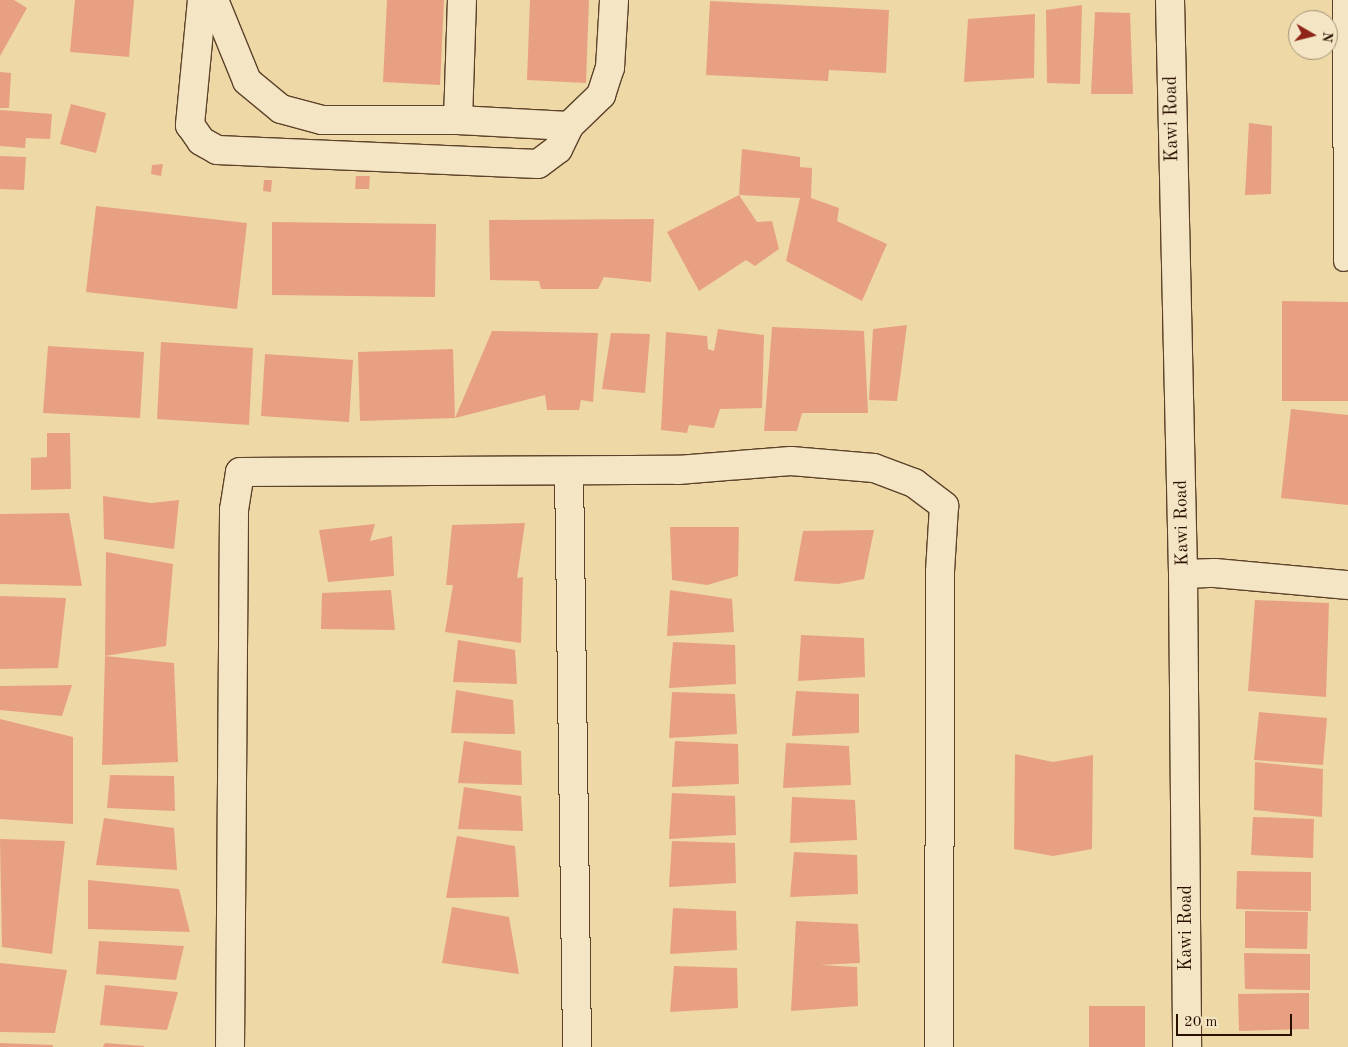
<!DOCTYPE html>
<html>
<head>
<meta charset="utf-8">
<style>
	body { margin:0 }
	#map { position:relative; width:1348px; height:1047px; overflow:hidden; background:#eed8a6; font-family:"Old Standard TT",serif }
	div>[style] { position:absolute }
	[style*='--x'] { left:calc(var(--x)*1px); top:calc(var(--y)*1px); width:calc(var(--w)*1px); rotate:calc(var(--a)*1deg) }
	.building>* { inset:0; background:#e8a083 }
	.roads { filter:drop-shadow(1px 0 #5c422a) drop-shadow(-1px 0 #5c422a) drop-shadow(0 1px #5c422a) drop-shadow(0 -1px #5c422a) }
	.lane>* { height:19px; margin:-9.5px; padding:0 9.5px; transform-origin:9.5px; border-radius:9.5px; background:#f4e6c5 }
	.street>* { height:28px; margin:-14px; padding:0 14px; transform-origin:14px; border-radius:14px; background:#f4e6c5 }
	span { translate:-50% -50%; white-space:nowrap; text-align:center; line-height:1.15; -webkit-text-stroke:5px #f4e6c5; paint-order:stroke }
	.street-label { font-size:18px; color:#2b1000 }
	.north { position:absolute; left:1288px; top:10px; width:50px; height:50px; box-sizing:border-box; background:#f4e6c5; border:1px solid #a49076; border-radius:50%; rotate:98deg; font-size:14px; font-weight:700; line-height:20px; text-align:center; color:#2b1000 }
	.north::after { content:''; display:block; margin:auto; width:18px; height:22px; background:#8f2418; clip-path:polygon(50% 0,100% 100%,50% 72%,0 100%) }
	.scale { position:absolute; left:1176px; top:1014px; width:116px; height:22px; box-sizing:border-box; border:2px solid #2b1000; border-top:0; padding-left:6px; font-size:15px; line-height:18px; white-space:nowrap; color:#2b1000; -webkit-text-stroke:4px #f4e6c5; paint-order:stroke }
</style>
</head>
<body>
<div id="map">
	<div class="building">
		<div style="clip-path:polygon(0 0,14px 0,27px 8px,0 56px)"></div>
		<div style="clip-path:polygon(75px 0,134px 0,129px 57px,70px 52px)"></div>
		<div style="clip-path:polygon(387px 0,444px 0,440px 85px,383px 82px)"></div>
		<div style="clip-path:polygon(530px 0,589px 0,586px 83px,527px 80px)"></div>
		<div style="clip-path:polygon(710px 1px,889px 10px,886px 73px,829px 70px,828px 81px,706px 75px)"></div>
		<div style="clip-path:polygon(1082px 5px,1080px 84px,1047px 83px,1046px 10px)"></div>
		<div style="clip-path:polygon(1095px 12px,1130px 13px,1133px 94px,1091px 94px)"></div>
		<div style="clip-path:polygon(1035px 14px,1034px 78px,964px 82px,968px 19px)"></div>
		<div style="clip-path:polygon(0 72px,11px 73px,9px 108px,0 108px)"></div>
		<div style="clip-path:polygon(71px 104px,106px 113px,96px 153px,60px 144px)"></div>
		<div style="clip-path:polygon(0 110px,52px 114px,50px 139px,26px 138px,25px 148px,0 146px)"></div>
		<div style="clip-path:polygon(1249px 123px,1272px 126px,1271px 194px,1245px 195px)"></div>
		<div style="clip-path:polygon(742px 149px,800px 157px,800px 167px,812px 168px,811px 198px,839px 208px,837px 221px,887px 244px,862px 301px,786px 261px,800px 198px,739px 195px,757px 222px,772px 221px,779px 249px,755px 266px,746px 260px,699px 291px,667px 232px,739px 195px)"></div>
		<div style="clip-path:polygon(0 156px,26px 157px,24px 190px,0 189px)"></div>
		<div style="clip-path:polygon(163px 164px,161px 176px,151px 174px,152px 165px)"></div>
		<div style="clip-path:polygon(356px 176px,370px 176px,369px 189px,355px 189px)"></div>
		<div style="clip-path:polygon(264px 180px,272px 180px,271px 192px,263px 191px)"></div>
		<div style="clip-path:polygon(96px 206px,247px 223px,237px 309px,86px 292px)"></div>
		<div style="clip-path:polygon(654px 219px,651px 282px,604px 277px,598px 289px,541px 289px,539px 281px,490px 280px,489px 220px)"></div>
		<div style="clip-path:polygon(272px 222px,436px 224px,435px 297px,272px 295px)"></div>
		<div style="clip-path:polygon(1282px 301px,1348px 302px,1348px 401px,1282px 401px)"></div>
		<div style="clip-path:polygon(907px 325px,897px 401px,869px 400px,873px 329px)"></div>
		<div style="clip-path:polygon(772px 327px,864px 331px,868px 413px,802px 413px,797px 431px,764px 431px)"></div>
		<div style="clip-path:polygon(718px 329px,764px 335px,762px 408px,720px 409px,714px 428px,689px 425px,687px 433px,661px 430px,666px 332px,707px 336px,708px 349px,714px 351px)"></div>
		<div style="clip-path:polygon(492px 331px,598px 333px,593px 402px,581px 400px,579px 410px,547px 410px,545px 395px,455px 418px,360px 421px,358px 352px,453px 349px,455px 418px)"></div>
		<div style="clip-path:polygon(611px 333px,650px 334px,645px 393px,602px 389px)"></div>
		<div style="clip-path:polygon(161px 342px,253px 348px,249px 425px,157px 419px)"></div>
		<div style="clip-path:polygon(48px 346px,144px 352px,140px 418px,43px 413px)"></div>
		<div style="clip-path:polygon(265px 354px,353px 360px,349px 422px,261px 416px)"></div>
		<div style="clip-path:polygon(1291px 409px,1348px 415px,1348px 505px,1281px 498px)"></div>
		<div style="clip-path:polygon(47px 433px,70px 433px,71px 489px,31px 490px,31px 458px,47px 457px)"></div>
		<div style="clip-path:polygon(103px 496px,151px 503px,179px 500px,174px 549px,104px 539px)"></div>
		<div style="clip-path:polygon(69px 513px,82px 586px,0 584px,0 514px)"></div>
		<div style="clip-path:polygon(525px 523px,517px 578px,523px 577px,521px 643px,445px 632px,453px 585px,446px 585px,452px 525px)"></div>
		<div style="clip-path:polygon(375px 524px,370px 541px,392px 536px,394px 576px,328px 582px,319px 530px)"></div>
		<div style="clip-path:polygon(670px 527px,739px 527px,738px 576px,707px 585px,672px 580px)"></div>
		<div style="clip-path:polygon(874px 530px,864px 579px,838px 584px,794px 581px,803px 531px)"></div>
		<div style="clip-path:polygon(106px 552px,173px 564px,166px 646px,105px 656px)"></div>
		<div style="clip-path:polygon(391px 590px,395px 630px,321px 629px,322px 593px)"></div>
		<div style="clip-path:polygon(670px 590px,732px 599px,734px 632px,667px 636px)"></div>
		<div style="clip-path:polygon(0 596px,66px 598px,58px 668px,0 669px)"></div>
		<div style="clip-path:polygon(1255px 600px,1329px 603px,1326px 697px,1248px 691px)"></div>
		<div style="clip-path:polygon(801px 635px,864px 638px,865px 677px,798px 681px)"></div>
		<div style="clip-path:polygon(458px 640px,515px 650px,517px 684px,453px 682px)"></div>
		<div style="clip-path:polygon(673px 642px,735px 645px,736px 684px,669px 688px)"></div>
		<div style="clip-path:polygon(105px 656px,174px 663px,178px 762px,102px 765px)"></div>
		<div style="clip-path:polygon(72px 685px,62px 716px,0 710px,0 686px)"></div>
		<div style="clip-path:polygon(456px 690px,513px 700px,515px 734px,451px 733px)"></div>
		<div style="clip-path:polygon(796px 691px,859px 694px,859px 733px,792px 736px)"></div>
		<div style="clip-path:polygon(672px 692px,735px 694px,737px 734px,669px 738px)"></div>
		<div style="clip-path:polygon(1259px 712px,1327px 718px,1323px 765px,1254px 760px)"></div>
		<div style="clip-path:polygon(0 719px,73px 737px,73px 824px,0 819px)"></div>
		<div style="clip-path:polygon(464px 741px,521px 751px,522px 785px,458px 783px)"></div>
		<div style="clip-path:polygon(675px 741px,738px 744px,739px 784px,672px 787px)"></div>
		<div style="clip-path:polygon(786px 743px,849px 746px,851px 785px,783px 788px)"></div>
		<div style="clip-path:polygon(1015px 754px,1053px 762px,1093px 755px,1092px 849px,1053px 856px,1014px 849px)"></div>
		<div style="clip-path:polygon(1255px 762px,1323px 769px,1322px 817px,1254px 810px)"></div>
		<div style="clip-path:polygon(110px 775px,174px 776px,175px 811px,107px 808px)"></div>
		<div style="clip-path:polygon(464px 787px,521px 796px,523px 831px,458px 829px)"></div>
		<div style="clip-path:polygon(672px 793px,735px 796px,736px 835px,669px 839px)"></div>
		<div style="clip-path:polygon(792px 797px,855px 800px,857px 840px,790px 843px)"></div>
		<div style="clip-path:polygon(1253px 817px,1314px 819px,1313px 858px,1251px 855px)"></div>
		<div style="clip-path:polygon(104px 818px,174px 828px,177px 870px,96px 865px)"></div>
		<div style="clip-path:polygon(457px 836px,515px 846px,519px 897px,446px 898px)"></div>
		<div style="clip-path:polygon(0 839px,65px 841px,52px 954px,2px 947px)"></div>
		<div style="clip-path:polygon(672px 841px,735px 843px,736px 883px,669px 887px)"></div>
		<div style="clip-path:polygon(794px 852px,857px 855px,858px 894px,790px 897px)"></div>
		<div style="clip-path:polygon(1237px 871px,1311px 872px,1311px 911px,1236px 909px)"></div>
		<div style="clip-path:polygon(88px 880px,179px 889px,190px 932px,88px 929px)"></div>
		<div style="clip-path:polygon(452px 907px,509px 917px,519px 974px,442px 963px)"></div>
		<div style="clip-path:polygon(673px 908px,736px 911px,737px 950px,670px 954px)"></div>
		<div style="clip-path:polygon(1245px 911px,1308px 912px,1307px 949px,1245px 948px)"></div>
		<div style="clip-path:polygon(796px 921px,858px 924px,860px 963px,820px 965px,857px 967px,858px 1006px,791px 1011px)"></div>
		<div style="clip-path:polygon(99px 941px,184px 946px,176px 980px,96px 974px)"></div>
		<div style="clip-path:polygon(1244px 953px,1310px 954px,1310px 990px,1245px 989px)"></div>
		<div style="clip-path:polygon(0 963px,67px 970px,55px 1033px,0 1032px)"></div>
		<div style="clip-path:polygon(674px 966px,737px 968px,738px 1008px,670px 1012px)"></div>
		<div style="clip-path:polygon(105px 985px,178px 992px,167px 1030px,100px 1025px)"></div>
		<div style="clip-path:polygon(1309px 993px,1309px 1029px,1239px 1031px,1238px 994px)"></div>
		<div style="clip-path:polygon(1089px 1006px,1145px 1006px,1145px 1047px,1089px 1047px)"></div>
		<div style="clip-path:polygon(0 1043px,53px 1045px,53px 1047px,0 1047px)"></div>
		<div style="clip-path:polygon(105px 1043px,144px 1046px,144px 1047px,103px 1047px)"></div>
	</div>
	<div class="roads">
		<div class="lane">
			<div style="--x:1342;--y:0;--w:261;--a:89.8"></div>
		</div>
		<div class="street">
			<div style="--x:202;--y:0;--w:126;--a:95.5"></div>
			<div style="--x:190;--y:125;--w:19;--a:55"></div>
			<div style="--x:201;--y:141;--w:18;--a:29"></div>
			<div style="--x:217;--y:150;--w:321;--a:2.5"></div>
			<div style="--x:538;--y:164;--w:25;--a:-37"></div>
			<div style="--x:558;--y:149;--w:25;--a:-64"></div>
			<div style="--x:569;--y:126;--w:45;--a:-44.1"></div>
			<div style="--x:601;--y:95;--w:28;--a:-72"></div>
			<div style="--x:610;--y:68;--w:68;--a:-86.6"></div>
			<div style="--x:214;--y:0;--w:87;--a:67.8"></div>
			<div style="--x:247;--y:81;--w:44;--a:39.5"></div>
			<div style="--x:281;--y:109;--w:42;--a:15"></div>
			<div style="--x:322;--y:120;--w:136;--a:0"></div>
			<div style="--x:458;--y:120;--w:111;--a:3.1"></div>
			<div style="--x:1170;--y:0;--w:574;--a:88.7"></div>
			<div style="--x:1183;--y:574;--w:473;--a:89.5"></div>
			<div style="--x:458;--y:120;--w:120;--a:-88.1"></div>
			<div style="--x:569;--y:471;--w:576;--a:89.2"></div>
			<div style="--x:1183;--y:574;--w:32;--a:-2"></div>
			<div style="--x:1215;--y:573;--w:134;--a:5.2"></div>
			<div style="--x:230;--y:1047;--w:537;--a:-89.57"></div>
			<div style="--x:234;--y:510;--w:38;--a:-81"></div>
			<div style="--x:240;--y:472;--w:438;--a:-0.3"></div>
			<div style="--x:678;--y:470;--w:113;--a:-4.6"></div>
			<div style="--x:791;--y:461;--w:83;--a:4.8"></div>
			<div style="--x:874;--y:468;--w:43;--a:20.6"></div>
			<div style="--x:914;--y:483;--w:38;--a:37"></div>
			<div style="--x:944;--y:506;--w:66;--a:93.5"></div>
			<div style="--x:940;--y:572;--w:475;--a:90.1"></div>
		</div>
	</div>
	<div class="street-label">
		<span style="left:1172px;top:119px;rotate:-91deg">Kawi Road</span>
		<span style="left:1182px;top:523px;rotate:-91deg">Kawi Road</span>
		<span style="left:1186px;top:928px;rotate:-90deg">Kawi Road</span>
	</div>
	<div class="north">N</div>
	<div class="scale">20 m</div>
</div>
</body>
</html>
